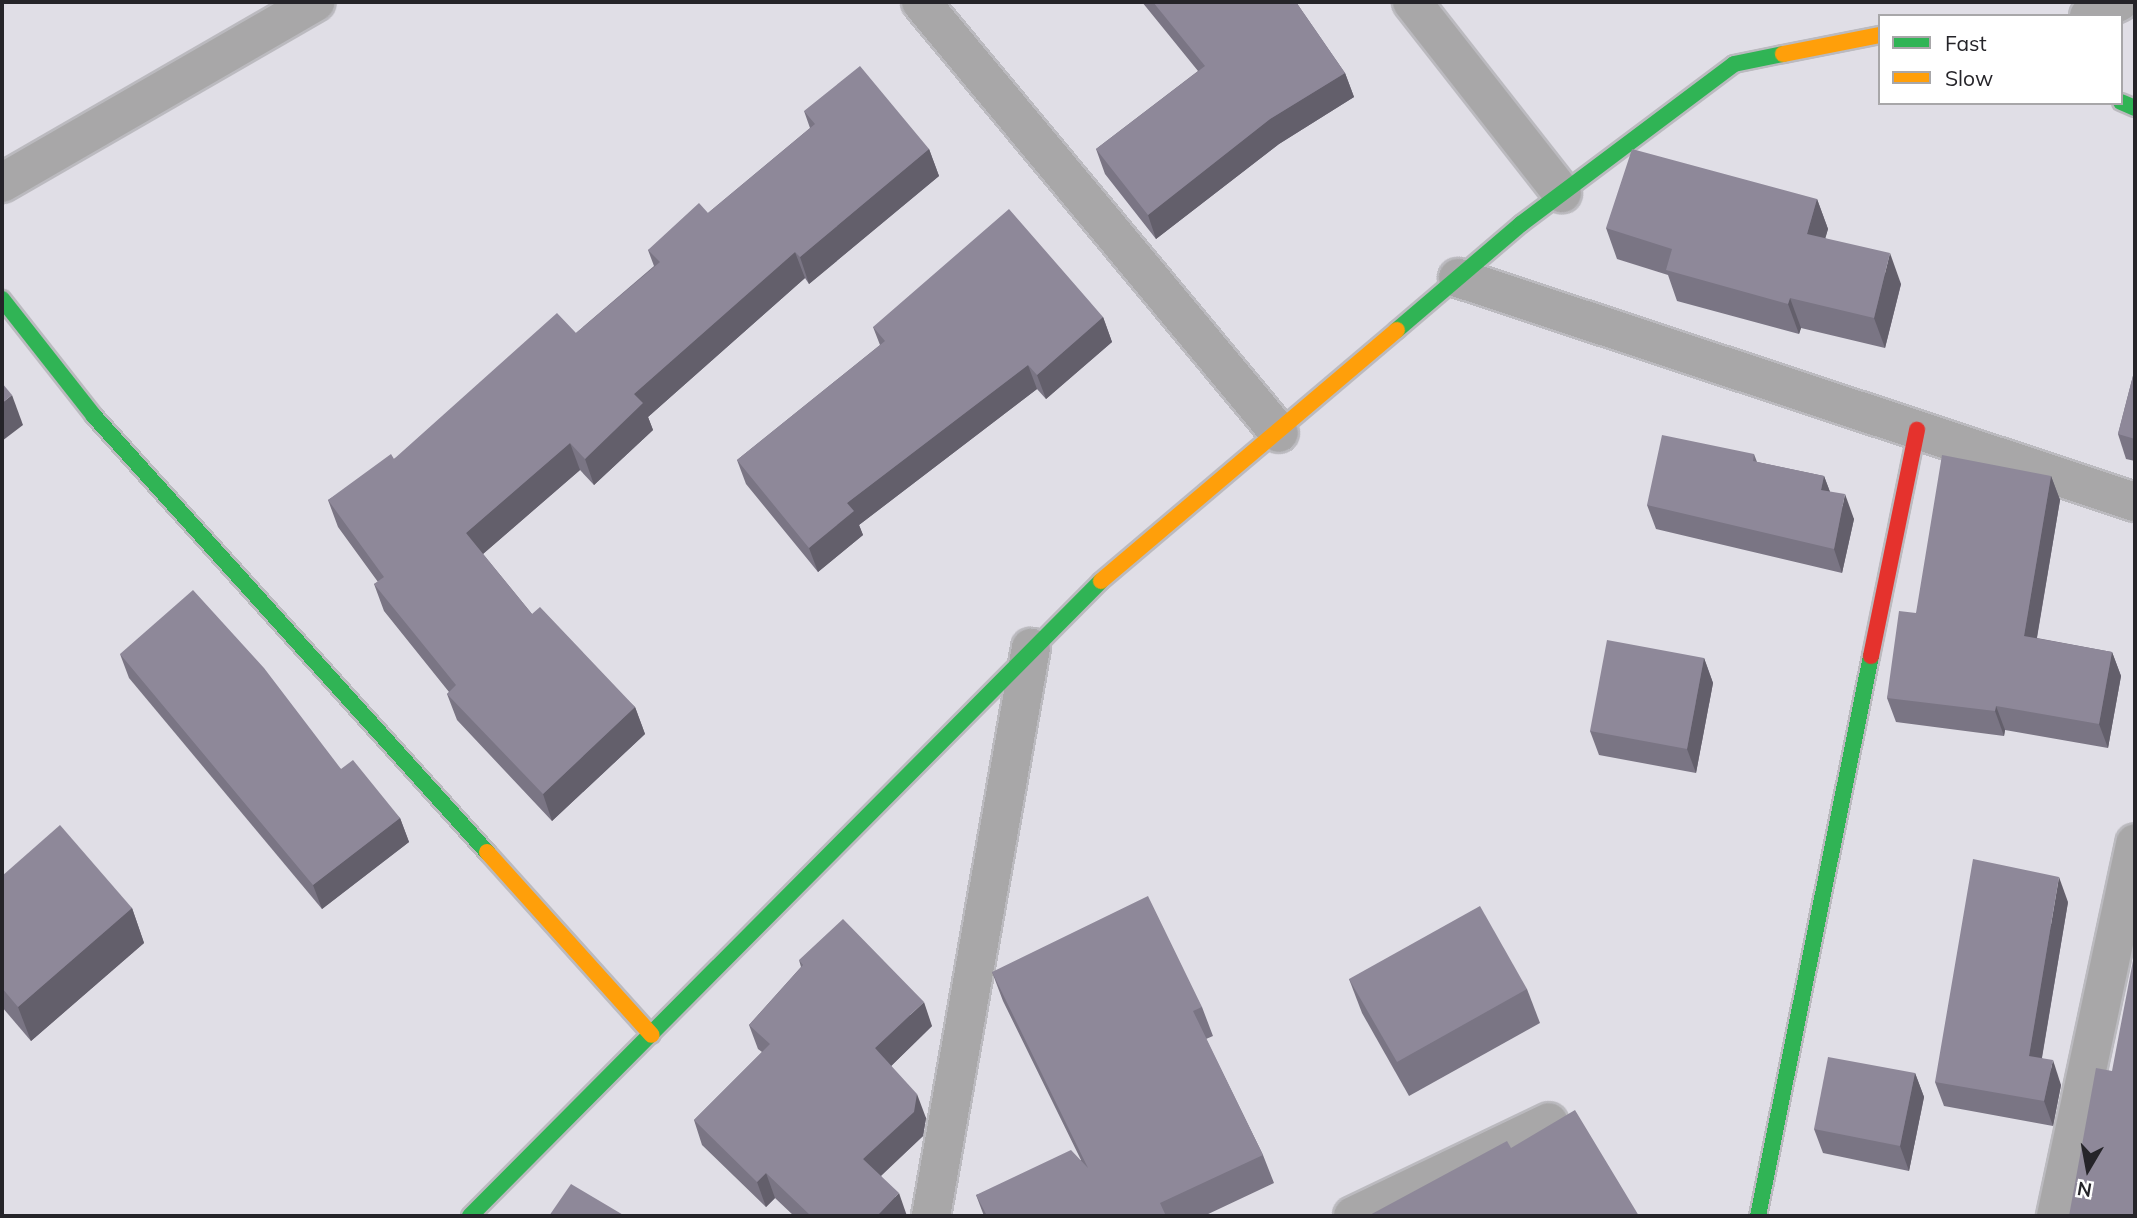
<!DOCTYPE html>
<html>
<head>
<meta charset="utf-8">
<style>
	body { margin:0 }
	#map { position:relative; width:2137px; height:1218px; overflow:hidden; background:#e0dee6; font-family:Mulish,sans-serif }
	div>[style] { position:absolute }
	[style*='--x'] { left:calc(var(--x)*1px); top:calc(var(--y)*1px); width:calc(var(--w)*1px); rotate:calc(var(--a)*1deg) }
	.roads { filter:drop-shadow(2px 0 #bbbabf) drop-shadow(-2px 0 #bbbabf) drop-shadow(0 2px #bbbabf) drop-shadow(0 -2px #bbbabf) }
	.street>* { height:38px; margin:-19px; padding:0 19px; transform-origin:19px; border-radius:19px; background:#a8a7a8 }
	.fast>* { height:16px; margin:-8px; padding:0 8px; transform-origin:8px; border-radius:8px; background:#30b455 }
	.slow>* { height:16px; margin:-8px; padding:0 8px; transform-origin:8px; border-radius:8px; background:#ff9f0a }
	.jam>* { height:16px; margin:-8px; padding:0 8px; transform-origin:8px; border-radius:8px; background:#e5322d }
	.wall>* { inset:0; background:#7a7584 }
	.shaded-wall>* { inset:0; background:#635f6b }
	.building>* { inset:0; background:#8e8899 }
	span { translate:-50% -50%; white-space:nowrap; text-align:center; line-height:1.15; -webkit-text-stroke:7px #fff; paint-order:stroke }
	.frame { position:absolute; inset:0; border:4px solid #252429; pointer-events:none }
	.legend { position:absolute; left:1878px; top:14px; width:245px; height:91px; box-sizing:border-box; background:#fff; border:2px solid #a8a7a9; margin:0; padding:9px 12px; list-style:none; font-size:21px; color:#252429 }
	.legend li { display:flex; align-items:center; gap:14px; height:35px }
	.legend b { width:35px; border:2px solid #a8a7a9 }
	.north { position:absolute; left:2053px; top:1134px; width:70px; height:70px; -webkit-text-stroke:5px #fff; paint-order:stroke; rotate:190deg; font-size:19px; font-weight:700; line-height:28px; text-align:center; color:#252429 }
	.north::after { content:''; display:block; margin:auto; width:24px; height:32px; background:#252429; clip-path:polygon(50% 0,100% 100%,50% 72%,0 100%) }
</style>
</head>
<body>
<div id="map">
	<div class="roads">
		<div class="street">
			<div style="--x:921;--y:2;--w:560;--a:50.29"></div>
			<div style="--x:1412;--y:2;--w:243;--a:51.9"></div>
			<div style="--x:2089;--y:16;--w:33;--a:-25"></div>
			<div style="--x:2;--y:183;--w:362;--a:-30"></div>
			<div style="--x:1458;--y:278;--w:713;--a:18.31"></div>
			<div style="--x:931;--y:1216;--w:577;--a:-80.02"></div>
			<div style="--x:1353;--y:1216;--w:217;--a:-25.6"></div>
			<div style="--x:2056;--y:1216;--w:381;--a:-78"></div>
		</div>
		<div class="fast">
			<div style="--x:2121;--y:102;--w:15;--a:23"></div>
			<div style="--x:2;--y:299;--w:149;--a:51.8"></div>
			<div style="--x:94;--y:416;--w:587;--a:47.97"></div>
			<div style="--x:1397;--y:330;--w:163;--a:-40.5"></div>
			<div style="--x:1521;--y:224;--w:266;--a:-36.9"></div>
			<div style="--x:1734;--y:64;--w:50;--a:-11.5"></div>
			<div style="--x:470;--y:1216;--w:895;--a:-45.18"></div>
			<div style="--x:1758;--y:1216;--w:571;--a:-78.59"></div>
		</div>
		<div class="slow">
			<div style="--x:1783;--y:54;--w:99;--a:-11.1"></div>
			<div style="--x:1101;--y:581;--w:388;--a:-40.3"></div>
			<div style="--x:487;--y:852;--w:246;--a:48"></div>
		</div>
		<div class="jam">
			<div style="--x:1871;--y:656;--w:231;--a:-78.5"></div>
		</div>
	</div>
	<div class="wall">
		<div style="clip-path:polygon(1142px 2px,1296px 2px,1345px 73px,1354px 97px,1279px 144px,1156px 239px,1105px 174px,1096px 149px,1198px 71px)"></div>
		<div style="clip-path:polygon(804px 111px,929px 149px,939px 176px,809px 284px,805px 278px,648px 417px,653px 430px,594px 485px,580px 470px,483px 554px,532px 614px,635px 707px,645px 734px,552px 821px,457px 720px,447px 694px,449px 692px,384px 611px,374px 584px,378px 582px,338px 527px,328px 500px,394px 459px,576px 333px,654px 266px,648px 250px,708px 213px,810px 128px)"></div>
		<div style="clip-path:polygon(1817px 199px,1828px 229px,1825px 238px,1901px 284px,1885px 348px,1801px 328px,1799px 334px,1677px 301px,1668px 275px,1617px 259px,1606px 228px)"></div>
		<div style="clip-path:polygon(1103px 317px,1112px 342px,1046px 399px,1037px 389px,859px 525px,863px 535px,818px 572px,746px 484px,737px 460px,880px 345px,873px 327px)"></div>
		<div style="clip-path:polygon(2135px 368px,2135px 461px,2126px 459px,2118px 434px)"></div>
		<div style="clip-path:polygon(1754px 454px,1757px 462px,1824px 476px,1830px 492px,1854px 519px,1842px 573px,1656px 529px,1647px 505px)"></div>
		<div style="clip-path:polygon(2051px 476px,2060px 500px,2037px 638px,2112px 652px,2121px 676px,2108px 748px,2005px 730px,2004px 736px,1896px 722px,1887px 698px,1916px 613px)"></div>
		<div style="clip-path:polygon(120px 654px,341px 769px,400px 818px,409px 842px,322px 909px,129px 678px)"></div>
		<div style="clip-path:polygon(1704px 658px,1713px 683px,1696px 773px,1599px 755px,1590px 731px)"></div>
		<div style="clip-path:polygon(2px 876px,132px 908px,144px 943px,31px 1041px,2px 1007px)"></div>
		<div style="clip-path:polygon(2068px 902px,2042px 1058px,2061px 1085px,2053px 1126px,1944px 1106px,1935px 1082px)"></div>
		<div style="clip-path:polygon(799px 960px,932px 1026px,891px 1066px,926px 1118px,923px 1136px,881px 1176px,907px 1216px,794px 1216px,775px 1198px,766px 1207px,702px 1145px,694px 1120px,762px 1052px,758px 1049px,749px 1025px,801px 967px)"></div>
		<div style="clip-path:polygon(992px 972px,1202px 1007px,1213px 1036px,1206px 1039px,1263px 1155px,1274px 1183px,1204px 1216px,984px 1216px,976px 1195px,1081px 1160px,1003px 1001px)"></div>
		<div style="clip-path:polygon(1349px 979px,1527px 989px,1540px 1023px,1409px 1096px,1362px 1013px)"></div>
		<div style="clip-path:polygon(1915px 1073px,1924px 1097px,1909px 1171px,1823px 1153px,1814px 1129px)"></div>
	</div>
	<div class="shaded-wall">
		<div style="clip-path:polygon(1345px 73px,1354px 97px,1279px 144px,1156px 239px,1148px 215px,1270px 119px)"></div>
		<div style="clip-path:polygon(929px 149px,939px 176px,809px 284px,800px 257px)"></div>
		<div style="clip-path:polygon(1817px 199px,1828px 229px,1818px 264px,1807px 234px)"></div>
		<div style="clip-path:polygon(795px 252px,805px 278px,648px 417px,653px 430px,594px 485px,585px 459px,634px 394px)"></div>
		<div style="clip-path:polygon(1890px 253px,1901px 284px,1885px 348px,1874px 318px)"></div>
		<div style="clip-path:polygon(1790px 298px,1801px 328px,1799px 334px,1788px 304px)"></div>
		<div style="clip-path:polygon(1103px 317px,1112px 342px,1046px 399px,1037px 375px)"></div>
		<div style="clip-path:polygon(1028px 365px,1037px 389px,859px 525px,863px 535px,818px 572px,809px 548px,847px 503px)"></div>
		<div style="clip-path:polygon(12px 395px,23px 425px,2px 441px,2px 403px)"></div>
		<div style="clip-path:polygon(570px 443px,580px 470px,476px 560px,466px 533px)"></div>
		<div style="clip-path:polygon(1824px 476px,1833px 500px,1821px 490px)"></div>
		<div style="clip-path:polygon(2051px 476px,2060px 500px,2033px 660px,2024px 636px)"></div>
		<div style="clip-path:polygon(1845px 494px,1854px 519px,1842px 573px,1834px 549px)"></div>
		<div style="clip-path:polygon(2112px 652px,2121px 676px,2108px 748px,2099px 724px)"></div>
		<div style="clip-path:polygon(1704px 658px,1713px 683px,1696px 773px,1687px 749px)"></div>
		<div style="clip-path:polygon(1996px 706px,2005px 730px,2004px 736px,1995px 711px)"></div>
		<div style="clip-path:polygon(635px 707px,645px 734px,552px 821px,543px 794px)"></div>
		<div style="clip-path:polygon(400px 818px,409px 842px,322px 909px,313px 885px)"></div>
		<div style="clip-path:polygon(2059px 877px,2068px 902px,2038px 1080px,2029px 1056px)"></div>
		<div style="clip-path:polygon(132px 908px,144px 943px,31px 1041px,18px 1007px)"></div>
		<div style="clip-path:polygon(924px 1002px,932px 1026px,884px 1073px,875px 1048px)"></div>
		<div style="clip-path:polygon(2053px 1060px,2061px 1085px,2053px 1126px,2044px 1101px)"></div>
		<div style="clip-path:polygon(1915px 1073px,1924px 1097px,1909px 1171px,1900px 1146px)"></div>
		<div style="clip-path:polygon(917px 1094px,926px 1118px,923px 1136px,872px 1184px,863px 1159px)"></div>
		<div style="clip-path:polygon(766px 1173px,775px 1198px,766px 1207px,757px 1182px)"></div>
		<div style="clip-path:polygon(899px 1193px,907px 1216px,877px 1216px)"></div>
	</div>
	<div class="building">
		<div style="clip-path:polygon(1153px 2px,1296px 2px,1345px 73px,1270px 119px,1148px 215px,1096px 149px,1205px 66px)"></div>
		<div style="clip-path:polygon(860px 66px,929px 149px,800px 257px,795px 252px,634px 394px,643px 403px,585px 459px,570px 443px,466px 533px,532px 614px,540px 607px,635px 707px,543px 794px,447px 694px,456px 685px,374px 584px,384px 577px,328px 500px,391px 454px,394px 459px,557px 313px,576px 333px,660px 262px,648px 250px,699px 203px,708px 213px,815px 124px,804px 111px)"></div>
		<div style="clip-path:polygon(1632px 149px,1817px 199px,1807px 234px,1890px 253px,1874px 318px,1790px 298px,1788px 304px,1666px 270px,1672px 249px,1606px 228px)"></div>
		<div style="clip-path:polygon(1009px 209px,1103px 317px,1037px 375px,1028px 365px,847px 503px,854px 511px,809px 548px,737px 460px,885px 341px,873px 327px)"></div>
		<div style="clip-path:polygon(2135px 368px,2135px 439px,2118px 434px)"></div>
		<div style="clip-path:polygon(2px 383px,12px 395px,2px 403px)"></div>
		<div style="clip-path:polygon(1662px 435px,1754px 454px,1753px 461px,1824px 476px,1821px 490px,1845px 494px,1834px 549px,1647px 505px)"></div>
		<div style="clip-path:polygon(1942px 455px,2051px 476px,2024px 636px,2112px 652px,2099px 724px,1996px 706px,1995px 711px,1887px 698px,1899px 611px,1916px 613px)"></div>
		<div style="clip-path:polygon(193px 590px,264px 668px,341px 769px,353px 760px,400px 818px,313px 885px,120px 654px)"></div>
		<div style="clip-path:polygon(1607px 640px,1704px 658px,1687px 749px,1590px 731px)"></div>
		<div style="clip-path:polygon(60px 825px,132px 908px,18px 1007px,2px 988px,2px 876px)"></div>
		<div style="clip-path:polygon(1973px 859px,2059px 877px,2029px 1056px,2053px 1060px,2044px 1101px,1935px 1082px)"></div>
		<div style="clip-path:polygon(1148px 896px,1202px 1007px,1193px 1011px,1263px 1155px,1160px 1203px,1166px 1216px,987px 1216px,976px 1195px,1071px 1150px,1088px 1168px,992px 972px)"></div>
		<div style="clip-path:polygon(1480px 906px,1527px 989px,1397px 1062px,1349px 979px)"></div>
		<div style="clip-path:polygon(843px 919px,924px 1002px,875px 1048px,917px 1094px,914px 1112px,863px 1159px,899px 1193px,877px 1216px,811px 1216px,766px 1173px,757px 1182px,694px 1120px,770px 1044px,749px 1025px,803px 965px,799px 960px)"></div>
		<div style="clip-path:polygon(2135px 950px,2135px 1216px,2069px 1216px,2096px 1068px,2112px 1071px)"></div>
		<div style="clip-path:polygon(1828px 1057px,1915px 1073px,1900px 1146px,1814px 1129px)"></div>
		<div style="clip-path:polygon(1575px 1110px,1639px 1216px,1368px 1216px,1507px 1141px,1511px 1148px)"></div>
		<div style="clip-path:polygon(571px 1184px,625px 1216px,549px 1216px)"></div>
	</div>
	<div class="frame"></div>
	<ul class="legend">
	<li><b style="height:9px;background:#30b455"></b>Fast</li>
	<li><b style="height:9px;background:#ff9f0a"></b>Slow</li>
	</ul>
	<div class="north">N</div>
</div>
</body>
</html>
